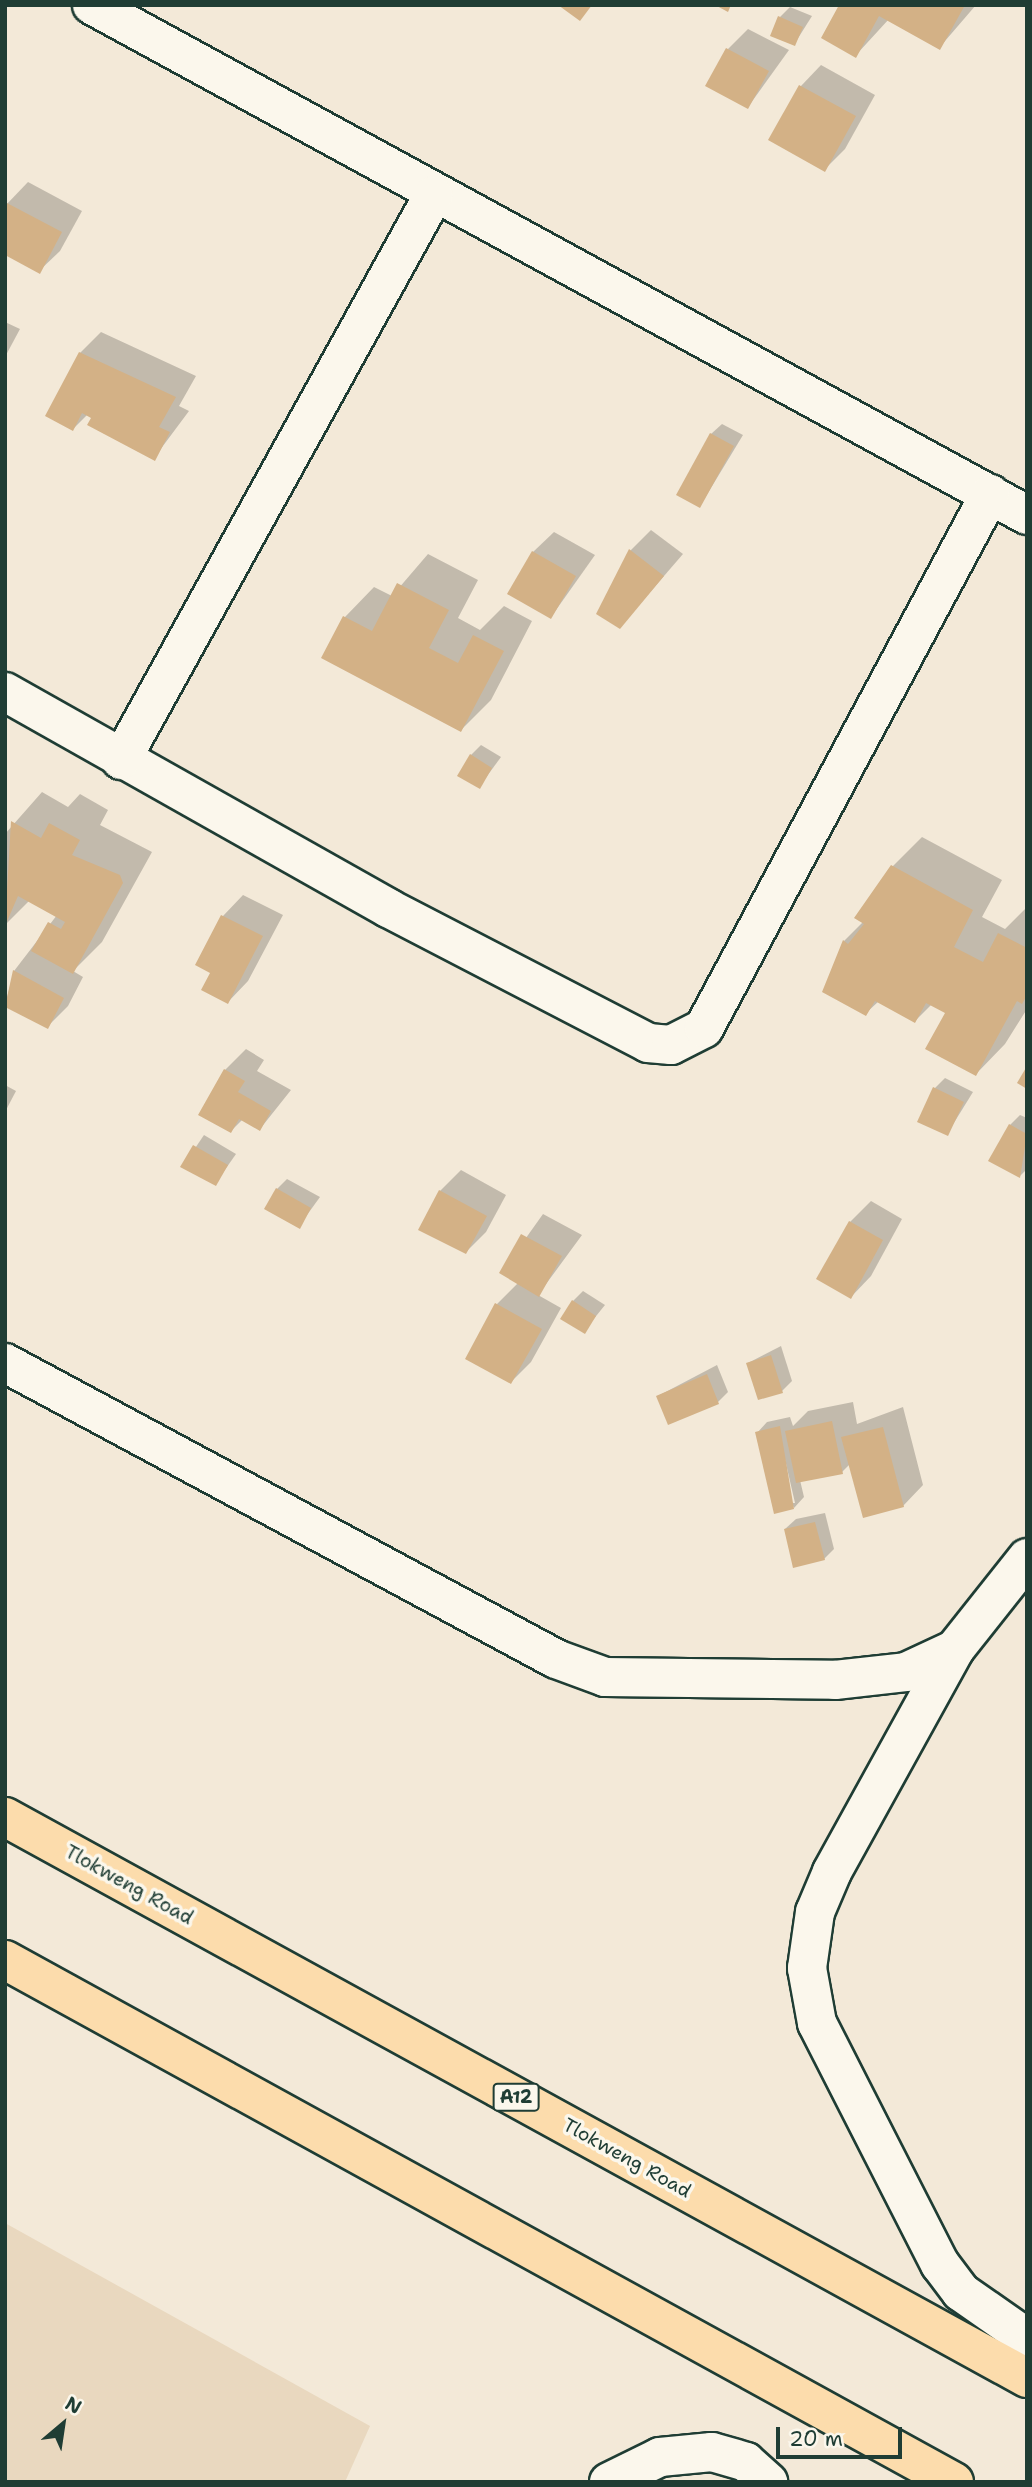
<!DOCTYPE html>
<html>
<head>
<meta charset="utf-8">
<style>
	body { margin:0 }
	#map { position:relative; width:1032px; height:2487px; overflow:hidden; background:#f3e9d8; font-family:"Shantell Sans",sans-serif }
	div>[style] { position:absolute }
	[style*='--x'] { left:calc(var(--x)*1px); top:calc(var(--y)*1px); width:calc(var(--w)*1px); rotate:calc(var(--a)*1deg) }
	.built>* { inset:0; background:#e9d8bf }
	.shadow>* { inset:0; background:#0003 }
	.building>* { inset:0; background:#d3b186 }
	.roads { filter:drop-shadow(2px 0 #1f3d34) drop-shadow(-2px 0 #1f3d34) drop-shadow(0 2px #1f3d34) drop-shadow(0 -2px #1f3d34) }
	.minor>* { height:38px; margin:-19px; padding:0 19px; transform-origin:19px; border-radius:19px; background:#fbf7ec }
	.major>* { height:38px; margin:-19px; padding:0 19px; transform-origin:19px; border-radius:19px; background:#fcdcac }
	span { translate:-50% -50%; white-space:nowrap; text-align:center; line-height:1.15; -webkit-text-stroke:7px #fbf7ec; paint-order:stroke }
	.shield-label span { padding:2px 5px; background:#fbf7ec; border:2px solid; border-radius:5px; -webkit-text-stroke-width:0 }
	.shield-label { font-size:18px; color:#1f3d34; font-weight:700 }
	.street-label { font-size:19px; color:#1f3d34 }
	.frame { position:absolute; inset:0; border:7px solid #1f3d34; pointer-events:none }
	.north { position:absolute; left:28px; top:2389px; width:70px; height:70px; -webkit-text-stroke:5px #fbf7ec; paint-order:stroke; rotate:29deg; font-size:19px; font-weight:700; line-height:28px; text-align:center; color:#1f3d34 }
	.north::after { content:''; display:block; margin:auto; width:24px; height:32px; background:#1f3d34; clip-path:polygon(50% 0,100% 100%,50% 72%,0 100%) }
	.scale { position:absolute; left:776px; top:2427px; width:126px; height:32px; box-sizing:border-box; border:4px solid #1f3d34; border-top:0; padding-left:9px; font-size:21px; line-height:24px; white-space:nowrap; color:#1f3d34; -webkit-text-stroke:5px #fbf7ec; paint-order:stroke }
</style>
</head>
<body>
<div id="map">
	<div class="built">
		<div style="clip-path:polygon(5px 2223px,370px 2426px,345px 2482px,5px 2482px)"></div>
	</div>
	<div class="shadow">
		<div style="clip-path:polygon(844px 5px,976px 5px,939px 48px,889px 19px,856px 55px)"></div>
		<div style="clip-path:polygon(790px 7px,812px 16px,795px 43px,780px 17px)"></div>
		<div style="clip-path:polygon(748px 29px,789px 50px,748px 107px,728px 49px)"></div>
		<div style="clip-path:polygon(821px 65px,875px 95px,845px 149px,825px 169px,771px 140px,801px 86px)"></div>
		<div style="clip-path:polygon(28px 182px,82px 211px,60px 251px,39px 271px,5px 206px)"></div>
		<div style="clip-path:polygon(5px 322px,20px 329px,5px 357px)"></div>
		<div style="clip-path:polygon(101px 332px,196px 376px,179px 406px,189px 411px,154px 458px,88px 414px,73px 429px,80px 353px)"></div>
		<div style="clip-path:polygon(722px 424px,743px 435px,700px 506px,711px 434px)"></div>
		<div style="clip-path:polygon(651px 530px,683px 554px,620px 627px,599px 614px,631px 550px)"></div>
		<div style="clip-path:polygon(554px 532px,595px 555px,551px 617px,533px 552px)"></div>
		<div style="clip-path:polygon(428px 554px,478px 580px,458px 618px,480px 630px,504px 606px,532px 621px,491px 700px,461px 730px,323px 658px,345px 617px,374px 587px,392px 596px)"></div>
		<div style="clip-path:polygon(481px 745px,501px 757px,479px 787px,471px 755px)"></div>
		<div style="clip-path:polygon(42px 792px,68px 807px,80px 794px,108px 810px,100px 825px,152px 852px,102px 942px,73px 971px,83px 977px,68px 1006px,47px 1027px,5px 1005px,14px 971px,57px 915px,30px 900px,5px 925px,5px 834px)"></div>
		<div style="clip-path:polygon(922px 837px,1002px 880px,982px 917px,1005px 929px,1027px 907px,1027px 1009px,1005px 1044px,976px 1074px,947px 1012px,932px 1004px,915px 1021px,879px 1001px,865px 1014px,844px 941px,864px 921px,892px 867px)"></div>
		<div style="clip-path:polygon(243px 895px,283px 915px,248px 981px,228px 1002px,212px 972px,197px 965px,223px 916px)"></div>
		<div style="clip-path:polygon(246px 1049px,264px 1060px,257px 1071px,291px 1090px,260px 1129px,243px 1119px,231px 1131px,225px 1070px)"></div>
		<div style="clip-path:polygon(945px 1078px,973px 1092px,947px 1134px,935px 1088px)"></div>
		<div style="clip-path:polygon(5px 1085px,16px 1091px,5px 1112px)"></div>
		<div style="clip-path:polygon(1020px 1115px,1027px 1118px,1027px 1169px,1020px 1176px,1010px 1125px)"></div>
		<div style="clip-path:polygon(204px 1135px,236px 1154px,215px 1184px,183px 1166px)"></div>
		<div style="clip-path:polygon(461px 1170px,506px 1195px,486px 1232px,466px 1252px,440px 1191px)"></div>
		<div style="clip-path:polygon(287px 1179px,320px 1197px,299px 1226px,277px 1189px)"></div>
		<div style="clip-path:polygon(871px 1201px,902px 1219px,871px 1276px,851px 1297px,850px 1222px)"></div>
		<div style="clip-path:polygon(543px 1214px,582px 1235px,538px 1295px,561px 1308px,531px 1362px,511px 1382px,497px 1304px,518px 1283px,501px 1273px)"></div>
		<div style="clip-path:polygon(583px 1291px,605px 1305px,584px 1331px,573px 1301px)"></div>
		<div style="clip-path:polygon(781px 1346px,792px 1381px,782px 1391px,748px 1363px)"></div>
		<div style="clip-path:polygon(717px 1365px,728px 1392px,718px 1402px,658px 1396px)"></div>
		<div style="clip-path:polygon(evenodd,853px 1402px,857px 1424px,903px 1407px,923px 1485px,903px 1506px,850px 1464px,842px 1472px,800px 1480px,804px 1497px,794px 1508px,757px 1433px,767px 1422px,790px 1417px,793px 1426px,808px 1411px,853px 1402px,781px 1442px,795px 1503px,791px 1503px,781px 1442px)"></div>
		<div style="clip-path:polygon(825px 1513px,834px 1549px,824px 1559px,785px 1529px,796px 1519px)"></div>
	</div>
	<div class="building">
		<div style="clip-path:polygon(558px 5px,592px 5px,580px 21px)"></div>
		<div style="clip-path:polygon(715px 5px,731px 5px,728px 12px)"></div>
		<div style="clip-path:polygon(839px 5px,965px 5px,940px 50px,879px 16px,856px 58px,821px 38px)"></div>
		<div style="clip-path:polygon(778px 16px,803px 27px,795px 46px,770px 36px)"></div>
		<div style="clip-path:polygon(726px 48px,769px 71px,748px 109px,705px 86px)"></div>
		<div style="clip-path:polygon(799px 85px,856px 116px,825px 172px,768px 140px)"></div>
		<div style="clip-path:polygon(5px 202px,62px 232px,40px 274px,5px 255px)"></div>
		<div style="clip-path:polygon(79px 352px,176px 397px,159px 427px,170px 432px,155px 461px,87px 425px,91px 418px,82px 413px,73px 431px,45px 416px)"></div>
		<div style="clip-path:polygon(710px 433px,734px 446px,700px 508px,676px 495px)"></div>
		<div style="clip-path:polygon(629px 549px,664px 576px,620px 629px,596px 614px)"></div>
		<div style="clip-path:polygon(532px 551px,576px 576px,551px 619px,507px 594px)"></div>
		<div style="clip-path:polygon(397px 583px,449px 610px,429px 648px,458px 663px,473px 635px,504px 651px,461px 732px,321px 658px,343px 616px,372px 631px)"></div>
		<div style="clip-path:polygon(470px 754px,492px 768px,480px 789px,457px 776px)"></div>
		<div style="clip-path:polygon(11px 821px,41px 838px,49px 823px,80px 840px,72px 855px,120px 875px,123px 883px,73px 974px,31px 951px,48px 922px,61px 929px,65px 922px,18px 896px,5px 926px)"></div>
		<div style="clip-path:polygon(891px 865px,973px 910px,954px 947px,983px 962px,998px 933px,1027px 948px,1027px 995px,1022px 1004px,1017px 1001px,976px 1076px,925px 1049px,945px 1013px,926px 1003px,915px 1023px,875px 1001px,866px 1016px,822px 992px,843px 940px,848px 944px,864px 924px,854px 918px)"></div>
		<div style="clip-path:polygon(221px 915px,263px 936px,228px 1004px,201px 990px,210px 973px,195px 965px)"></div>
		<div style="clip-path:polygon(13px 970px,64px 998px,48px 1029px,5px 1007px)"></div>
		<div style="clip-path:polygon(1027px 1066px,1027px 1089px,1017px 1083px)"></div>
		<div style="clip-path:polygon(224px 1069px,245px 1081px,238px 1092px,271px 1111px,260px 1131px,239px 1119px,231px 1133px,198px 1115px)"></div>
		<div style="clip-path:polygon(933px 1087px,964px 1102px,948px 1136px,917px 1122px)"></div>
		<div style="clip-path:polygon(1009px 1124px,1027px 1134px,1020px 1178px,988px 1161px)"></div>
		<div style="clip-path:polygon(193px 1145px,228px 1165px,216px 1186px,180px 1167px)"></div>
		<div style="clip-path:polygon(276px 1188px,311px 1208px,300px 1229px,264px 1209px)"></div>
		<div style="clip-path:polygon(439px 1190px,487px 1216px,466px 1254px,418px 1230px)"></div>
		<div style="clip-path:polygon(849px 1221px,883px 1240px,851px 1299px,816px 1279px)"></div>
		<div style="clip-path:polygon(521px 1234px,562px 1256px,539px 1297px,499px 1273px)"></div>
		<div style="clip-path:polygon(572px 1300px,596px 1316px,585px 1334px,560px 1319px)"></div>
		<div style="clip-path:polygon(495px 1303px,542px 1329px,511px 1384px,465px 1359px)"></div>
		<div style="clip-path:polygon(771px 1355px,783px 1393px,758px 1400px,746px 1363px)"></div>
		<div style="clip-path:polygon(707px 1374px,719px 1404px,668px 1425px,656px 1396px)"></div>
		<div style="clip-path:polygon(832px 1421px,843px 1474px,796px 1483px,785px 1431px)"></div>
		<div style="clip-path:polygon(780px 1426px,794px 1509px,774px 1514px,755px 1432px)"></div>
		<div style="clip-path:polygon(883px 1427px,904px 1507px,863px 1518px,841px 1437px)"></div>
		<div style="clip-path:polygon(815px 1522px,825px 1560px,793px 1568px,784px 1529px)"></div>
	</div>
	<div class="roads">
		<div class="minor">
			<div style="--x:92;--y:5;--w:1065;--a:28.61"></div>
			<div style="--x:5;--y:692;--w:440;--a:29.4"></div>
			<div style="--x:388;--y:908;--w:293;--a:27.4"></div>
			<div style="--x:648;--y:1043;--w:23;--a:5"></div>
			<div style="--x:671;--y:1045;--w:37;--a:-27"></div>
			<div style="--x:704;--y:1028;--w:606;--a:-61.83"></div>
			<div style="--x:121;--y:760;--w:645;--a:-61.05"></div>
			<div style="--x:5;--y:1363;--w:625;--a:28.24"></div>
			<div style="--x:556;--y:1659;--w:52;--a:20.2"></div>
			<div style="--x:605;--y:1677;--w:230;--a:0.7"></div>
			<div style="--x:835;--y:1680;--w:71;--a:-6.4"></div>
			<div style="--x:906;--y:1672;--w:54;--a:-25.1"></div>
			<div style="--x:955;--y:1649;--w:116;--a:-51.6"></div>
			<div style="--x:955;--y:1649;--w:255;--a:118.9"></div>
			<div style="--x:832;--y:1872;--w:43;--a:113"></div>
			<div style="--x:815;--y:1912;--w:57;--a:98.1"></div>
			<div style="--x:807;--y:1968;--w:56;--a:79.7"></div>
			<div style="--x:817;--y:2023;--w:271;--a:63"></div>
			<div style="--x:940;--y:2264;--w:35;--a:53"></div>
			<div style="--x:961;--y:2292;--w:80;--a:34.9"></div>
			<div style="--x:609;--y:2482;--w:57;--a:-26.1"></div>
			<div style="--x:660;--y:2457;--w:52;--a:-5.5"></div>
			<div style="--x:712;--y:2452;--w:35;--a:16"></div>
			<div style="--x:746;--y:2462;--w:30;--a:42"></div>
		</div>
		<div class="major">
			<div style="--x:5;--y:1817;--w:1166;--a:28.76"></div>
			<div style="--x:5;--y:1960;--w:1083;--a:28.81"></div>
		</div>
	</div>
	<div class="shield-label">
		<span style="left:516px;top:2097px">A12</span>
	</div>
	<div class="street-label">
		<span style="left:129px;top:1885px;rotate:29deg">Tlokweng Road</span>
		<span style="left:627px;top:2158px;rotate:29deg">Tlokweng Road</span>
	</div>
	<div class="frame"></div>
	<div class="north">N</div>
	<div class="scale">20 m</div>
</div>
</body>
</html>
